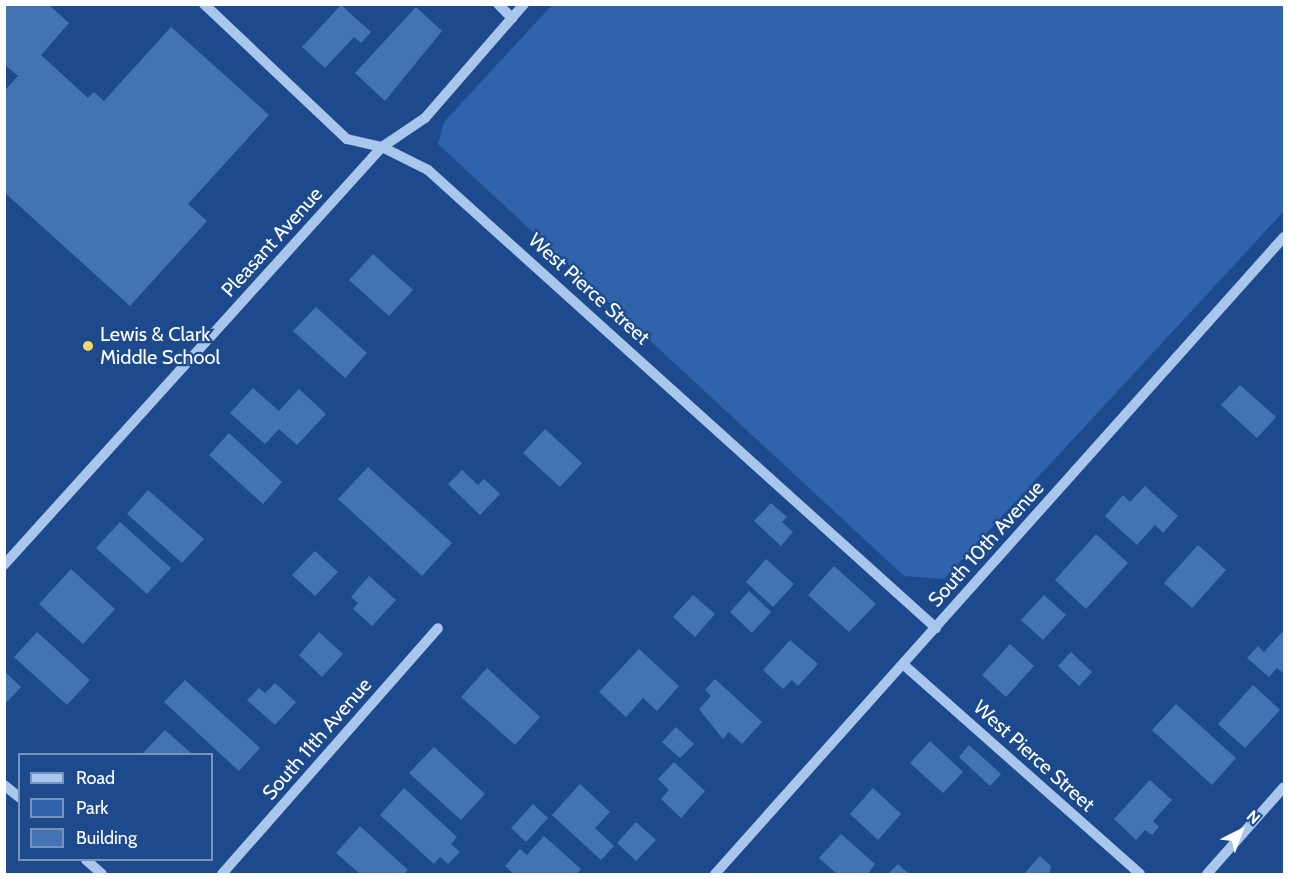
<!DOCTYPE html>
<html>
<head>
<meta charset="utf-8">
<style>
	body { margin:0 }
	#map { position:relative; width:1289px; height:879px; overflow:hidden; background:#1c4a8d; font-family:Cabin,sans-serif }
	div>[style] { position:absolute }
	[style*='--x'] { left:calc(var(--x)*1px); top:calc(var(--y)*1px); width:calc(var(--w)*1px); rotate:calc(var(--a)*1deg) }
	.green>* { inset:0; background:#2f63ab }
	.building>* { inset:0; background:#4473b5 }
	.minor>* { height:10px; margin:-5px; padding:0 5px; transform-origin:5px; border-radius:5px; background:#a9c6ed }
	.dots>* { width:16px; height:16px; translate:-50% -50%; box-sizing:border-box; border:3px solid #1c4a8d; border-radius:50% }
	span { translate:-50% -50%; white-space:nowrap; text-align:center; line-height:1.15; -webkit-text-stroke:4.5px #1c4a8d; paint-order:stroke }
	.street-label { font-size:20px; color:#fff }
	.poi-label { font-size:20px; color:#fff }
	.left { translate:0 -50%; text-align:left }
	.frame { position:absolute; inset:0; border:6px solid #fff; pointer-events:none }
	.legend { position:absolute; left:18px; top:753px; width:195px; height:108px; box-sizing:border-box; background:#1c4a8d; border:2px solid #7792bb; margin:0; padding:8px 10px; list-style:none; font-size:18px; color:#fff }
	.legend li { display:flex; align-items:center; gap:12px; height:30px }
	.legend b { width:30px; border:2px solid #7792bb }
	.north { position:absolute; left:1211px; top:801px; width:60px; height:60px; -webkit-text-stroke:4px #1c4a8d; paint-order:stroke; rotate:42deg; font-size:16px; font-weight:700; line-height:24px; text-align:center; color:#fff }
	.north::after { content:''; display:block; margin:auto; width:21px; height:27px; background:#fff; clip-path:polygon(50% 0,100% 100%,50% 72%,0 100%) }
</style>
</head>
<body>
<div id="map">
	<div class="green">
		<div style="clip-path:polygon(553px 4px,1284px 5px,1284px 211px,944px 579px,904px 576px,438px 144px,444px 122px)"></div>
	</div>
	<div class="building">
		<div style="clip-path:polygon(4px 4px,48px 4px,69px 23px,41px 55px,88px 98px,94px 92px,104px 101px,171px 27px,269px 115px,188px 204px,207px 221px,130px 306px,4px 192px,4px 91px,18px 76px,4px 64px)"></div>
		<div style="clip-path:polygon(341px 5px,371px 32px,361px 43px,354px 37px,325px 68px,302px 47px)"></div>
		<div style="clip-path:polygon(416px 7px,442px 31px,385px 101px,355px 73px)"></div>
		<div style="clip-path:polygon(373px 254px,413px 290px,389px 316px,349px 280px)"></div>
		<div style="clip-path:polygon(316px 307px,367px 353px,345px 378px,293px 331px)"></div>
		<div style="clip-path:polygon(1240px 385px,1276px 417px,1257px 438px,1221px 405px)"></div>
		<div style="clip-path:polygon(253px 388px,279px 411px,299px 389px,326px 414px,297px 445px,279px 429px,265px 444px,230px 413px)"></div>
		<div style="clip-path:polygon(545px 429px,582px 463px,560px 487px,523px 453px)"></div>
		<div style="clip-path:polygon(229px 433px,282px 482px,263px 504px,209px 455px)"></div>
		<div style="clip-path:polygon(368px 467px,452px 543px,422px 576px,338px 499px)"></div>
		<div style="clip-path:polygon(462px 470px,478px 485px,484px 479px,500px 494px,480px 515px,448px 484px)"></div>
		<div style="clip-path:polygon(1145px 486px,1178px 516px,1163px 533px,1155px 525px,1137px 545px,1105px 516px,1123px 495px,1130px 502px)"></div>
		<div style="clip-path:polygon(148px 490px,204px 539px,182px 563px,127px 514px)"></div>
		<div style="clip-path:polygon(771px 503px,787px 517px,782px 522px,793px 532px,781px 546px,754px 521px)"></div>
		<div style="clip-path:polygon(120px 522px,171px 568px,147px 594px,96px 548px)"></div>
		<div style="clip-path:polygon(1096px 534px,1128px 563px,1086px 609px,1055px 580px)"></div>
		<div style="clip-path:polygon(1198px 545px,1226px 570px,1192px 608px,1164px 583px)"></div>
		<div style="clip-path:polygon(315px 551px,338px 572px,315px 596px,292px 575px)"></div>
		<div style="clip-path:polygon(766px 559px,794px 584px,773px 607px,746px 582px)"></div>
		<div style="clip-path:polygon(834px 566px,876px 604px,849px 632px,808px 595px)"></div>
		<div style="clip-path:polygon(71px 569px,115px 609px,83px 644px,39px 604px)"></div>
		<div style="clip-path:polygon(369px 576px,396px 600px,372px 626px,353px 609px,358px 603px,351px 597px)"></div>
		<div style="clip-path:polygon(749px 591px,771px 612px,752px 633px,730px 612px)"></div>
		<div style="clip-path:polygon(693px 595px,715px 614px,695px 637px,673px 617px)"></div>
		<div style="clip-path:polygon(1044px 595px,1066px 615px,1043px 640px,1021px 620px)"></div>
		<div style="clip-path:polygon(1284px 630px,1284px 674px,1277px 668px,1269px 677px,1247px 658px,1258px 646px,1264px 652px)"></div>
		<div style="clip-path:polygon(37px 632px,90px 680px,67px 705px,14px 657px)"></div>
		<div style="clip-path:polygon(319px 632px,343px 654px,322px 677px,299px 655px)"></div>
		<div style="clip-path:polygon(790px 640px,818px 664px,798px 686px,792px 680px,783px 689px,763px 670px)"></div>
		<div style="clip-path:polygon(1010px 644px,1034px 666px,1006px 697px,982px 675px)"></div>
		<div style="clip-path:polygon(639px 649px,679px 686px,657px 711px,643px 698px,626px 717px,599px 692px)"></div>
		<div style="clip-path:polygon(1071px 652px,1092px 672px,1079px 686px,1058px 666px)"></div>
		<div style="clip-path:polygon(487px 668px,540px 717px,515px 745px,461px 697px)"></div>
		<div style="clip-path:polygon(4px 671px,21px 687px,4px 705px)"></div>
		<div style="clip-path:polygon(715px 679px,762px 722px,742px 744px,729px 732px,723px 739px,699px 709px,711px 696px,705px 690px)"></div>
		<div style="clip-path:polygon(185px 680px,260px 748px,239px 771px,164px 702px)"></div>
		<div style="clip-path:polygon(275px 683px,296px 702px,275px 725px,247px 700px,259px 688px,265px 693px)"></div>
		<div style="clip-path:polygon(1253px 685px,1280px 710px,1245px 748px,1218px 724px)"></div>
		<div style="clip-path:polygon(1176px 704px,1236px 758px,1212px 785px,1152px 730px)"></div>
		<div style="clip-path:polygon(676px 727px,694px 744px,680px 758px,662px 742px)"></div>
		<div style="clip-path:polygon(165px 730px,192px 754px,142px 754px)"></div>
		<div style="clip-path:polygon(930px 741px,963px 772px,943px 793px,910px 763px)"></div>
		<div style="clip-path:polygon(969px 745px,1001px 774px,990px 786px,959px 757px)"></div>
		<div style="clip-path:polygon(434px 747px,485px 794px,461px 820px,409px 773px)"></div>
		<div style="clip-path:polygon(674px 762px,705px 791px,681px 818px,661px 799px,669px 790px,658px 779px)"></div>
		<div style="clip-path:polygon(1150px 780px,1172px 800px,1153px 821px,1159px 827px,1152px 835px,1145px 830px,1136px 840px,1114px 819px)"></div>
		<div style="clip-path:polygon(580px 784px,610px 812px,595px 828px,614px 846px,601px 860px,552px 815px)"></div>
		<div style="clip-path:polygon(404px 788px,457px 837px,451px 844px,460px 852px,448px 864px,440px 857px,434px 864px,380px 815px)"></div>
		<div style="clip-path:polygon(873px 788px,901px 814px,878px 840px,850px 814px)"></div>
		<div style="clip-path:polygon(533px 804px,548px 818px,526px 842px,511px 828px)"></div>
		<div style="clip-path:polygon(636px 822px,656px 840px,636px 861px,617px 843px)"></div>
		<div style="clip-path:polygon(360px 826px,408px 870px,404px 874px,360px 874px,336px 853px)"></div>
		<div style="clip-path:polygon(841px 834px,875px 864px,868px 874px,837px 874px,819px 858px)"></div>
		<div style="clip-path:polygon(544px 836px,581px 869px,577px 874px,514px 874px,505px 866px,520px 849px,527px 855px)"></div>
		<div style="clip-path:polygon(1040px 856px,1051px 866px,1049px 874px,1024px 874px)"></div>
		<div style="clip-path:polygon(898px 864px,909px 874px,888px 874px)"></div>
	</div>
	<div class="minor">
		<div style="--x:204;--y:4;--w:197;--a:43.4"></div>
		<div style="--x:347;--y:139;--w:36;--a:13"></div>
		<div style="--x:382;--y:147;--w:51;--a:26.6"></div>
		<div style="--x:428;--y:170;--w:684;--a:42.04"></div>
		<div style="--x:498;--y:4;--w:20;--a:45"></div>
		<div style="--x:4;--y:565;--w:564;--a:-47.88"></div>
		<div style="--x:382;--y:147;--w:52;--a:-34"></div>
		<div style="--x:425;--y:118;--w:151;--a:-49"></div>
		<div style="--x:904;--y:665;--w:315;--a:41.5"></div>
		<div style="--x:4;--y:785;--w:21;--a:39"></div>
		<div style="--x:86;--y:860;--w:21;--a:41"></div>
		<div style="--x:222;--y:874;--w:327;--a:-48.7"></div>
		<div style="--x:715;--y:874;--w:854;--a:-48.23"></div>
		<div style="--x:1207;--y:874;--w:116;--a:-48.5"></div>
	</div>
	<div class="dots">
		<div style="left:88px;top:346px;background:#fed766"></div>
	</div>
	<div class="street-label">
		<span style="left:272px;top:242px;rotate:-48deg">Pleasant Avenue</span>
		<span style="left:589px;top:289px;rotate:42deg">West Pierce Street</span>
		<span style="left:986px;top:544px;rotate:-48deg">South 10th Avenue</span>
		<span style="left:317px;top:739px;rotate:-49deg">South 11th Avenue</span>
		<span style="left:1034px;top:756px;rotate:42deg">West Pierce Street</span>
	</div>
	<div class="poi-label">
		<span class="left" style="left:100px;top:346px">Lewis &amp; Clark<br>Middle School</span>
	</div>
	<div class="frame"></div>
	<ul class="legend">
	<li><b style="height:8px;background:#a9c6ed"></b>Road</li>
	<li><b style="height:16px;background:#2f63ab"></b>Park</li>
	<li><b style="height:16px;background:#4473b5"></b>Building</li>
	</ul>
	<div class="north">N</div>
</div>
</body>
</html>
